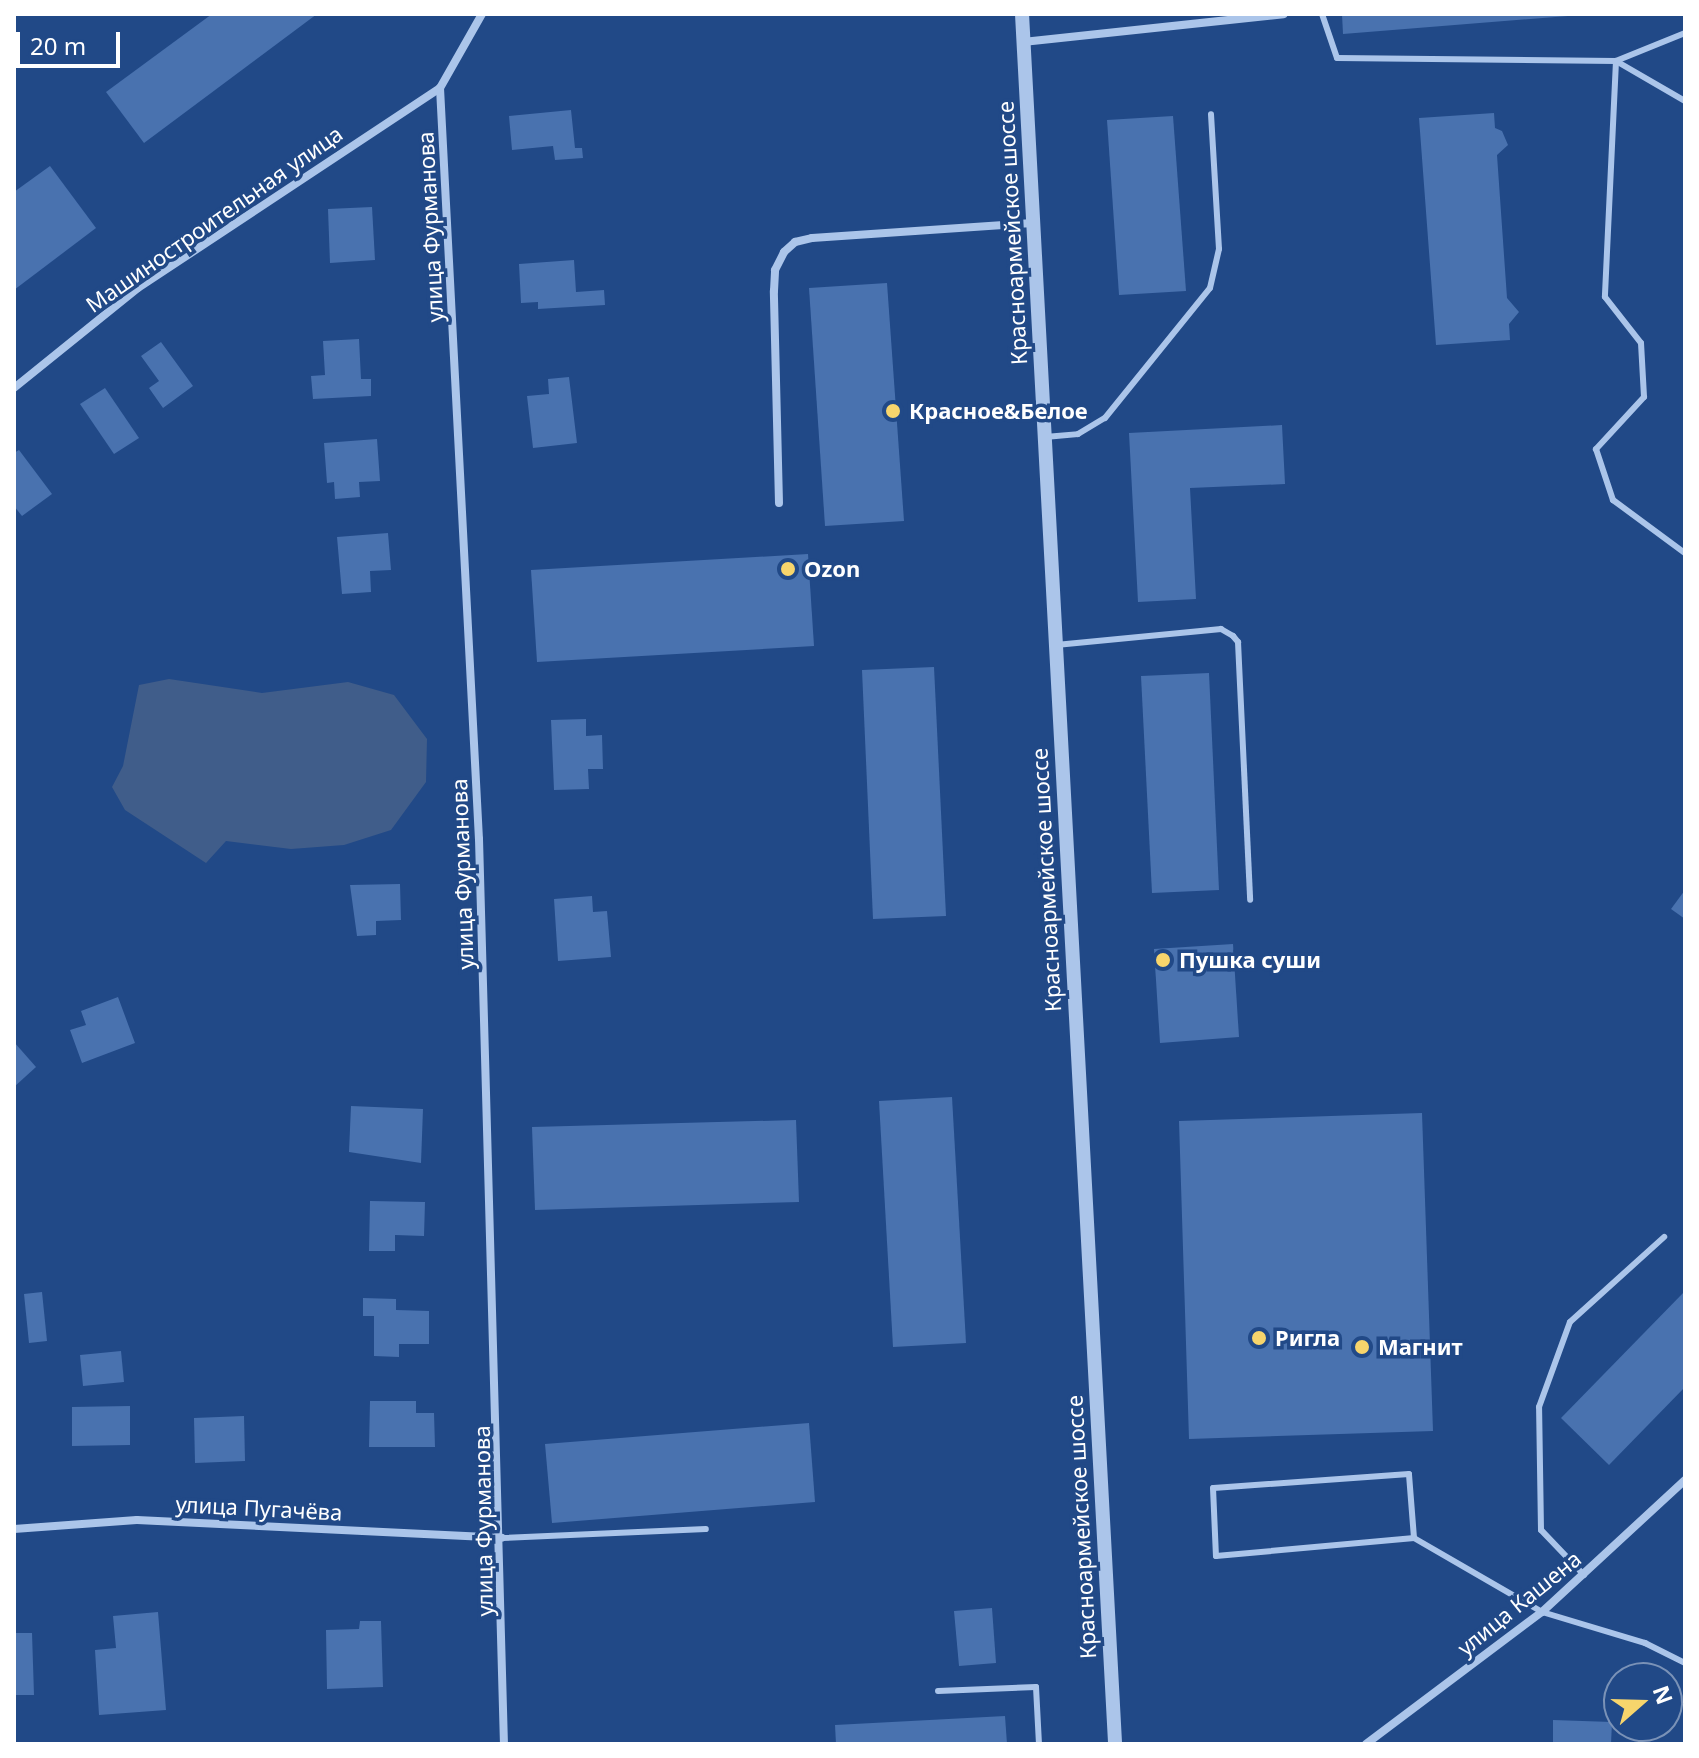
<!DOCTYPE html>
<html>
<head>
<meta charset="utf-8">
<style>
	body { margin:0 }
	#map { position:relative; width:1699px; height:1758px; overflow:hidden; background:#214987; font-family:"Noto Sans",sans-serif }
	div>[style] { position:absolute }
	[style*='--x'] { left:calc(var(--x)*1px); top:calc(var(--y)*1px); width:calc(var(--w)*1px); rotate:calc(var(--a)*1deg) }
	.water>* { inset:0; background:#405d8a }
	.building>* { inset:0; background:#4972af }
	.service>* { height:6px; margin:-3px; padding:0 3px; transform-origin:3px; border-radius:3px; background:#abc5ea }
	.minor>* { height:8px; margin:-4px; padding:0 4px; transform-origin:4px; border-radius:4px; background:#abc5ea }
	.tertiary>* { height:14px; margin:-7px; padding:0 7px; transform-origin:7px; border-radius:7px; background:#abc5ea }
	.dots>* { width:22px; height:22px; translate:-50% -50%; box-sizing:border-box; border:4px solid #214987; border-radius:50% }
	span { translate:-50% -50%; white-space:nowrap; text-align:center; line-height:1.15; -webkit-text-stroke:7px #214987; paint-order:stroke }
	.street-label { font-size:22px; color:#fff }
	.poi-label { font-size:22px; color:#fff; font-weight:700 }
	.left { translate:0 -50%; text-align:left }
	.frame { position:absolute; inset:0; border:16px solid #fff; pointer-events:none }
	.north { position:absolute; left:1603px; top:1662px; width:80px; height:80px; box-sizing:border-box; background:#214987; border:2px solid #7a92b7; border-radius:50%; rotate:70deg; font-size:22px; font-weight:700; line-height:32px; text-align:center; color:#fff }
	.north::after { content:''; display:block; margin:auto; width:28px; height:36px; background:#f7d56c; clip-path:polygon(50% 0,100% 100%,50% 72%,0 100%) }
	.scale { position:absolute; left:16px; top:32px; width:104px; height:36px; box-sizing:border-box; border:4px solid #fff; border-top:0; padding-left:10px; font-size:24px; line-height:28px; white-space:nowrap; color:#fff; -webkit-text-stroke:6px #214987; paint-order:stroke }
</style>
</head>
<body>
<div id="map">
	<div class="water">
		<div style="clip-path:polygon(169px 679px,262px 693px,348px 682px,394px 695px,427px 739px,426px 782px,391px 830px,344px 845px,291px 849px,226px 841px,206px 863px,125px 810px,112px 787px,123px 766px,139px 685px)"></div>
	</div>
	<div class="building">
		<div style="clip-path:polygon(212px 14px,317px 14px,144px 143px,106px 92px)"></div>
		<div style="clip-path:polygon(1342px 14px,1568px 14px,1568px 16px,1343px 34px)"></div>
		<div style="clip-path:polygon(571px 110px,575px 148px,582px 148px,583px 158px,555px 160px,553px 146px,512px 150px,509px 116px)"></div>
		<div style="clip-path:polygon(1494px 113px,1495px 128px,1502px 131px,1508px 145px,1497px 155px,1507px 298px,1519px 312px,1509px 324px,1510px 340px,1436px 345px,1419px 118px)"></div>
		<div style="clip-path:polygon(1173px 116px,1186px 291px,1119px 295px,1107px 120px)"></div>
		<div style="clip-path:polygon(50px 166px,96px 228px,14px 290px,14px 192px)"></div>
		<div style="clip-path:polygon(372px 207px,375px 260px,330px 263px,328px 209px)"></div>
		<div style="clip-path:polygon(574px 260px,576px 292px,604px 290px,605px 305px,538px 309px,538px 302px,521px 303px,519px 264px)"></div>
		<div style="clip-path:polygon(887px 283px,904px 521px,825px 526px,809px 288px)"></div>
		<div style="clip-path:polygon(359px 339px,361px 379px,371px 379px,371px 396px,313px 399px,311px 376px,325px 375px,323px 341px)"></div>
		<div style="clip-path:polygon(161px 342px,193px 386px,163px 408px,149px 388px,159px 381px,141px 356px)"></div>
		<div style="clip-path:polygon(569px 377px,577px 443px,533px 448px,527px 396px,549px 394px,548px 379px)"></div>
		<div style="clip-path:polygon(105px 388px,139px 438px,114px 454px,80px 404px)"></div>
		<div style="clip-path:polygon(1282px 425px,1285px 484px,1190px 488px,1196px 599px,1138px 602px,1129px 433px)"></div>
		<div style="clip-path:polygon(377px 439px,380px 481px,359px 482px,360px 497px,335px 499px,334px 482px,327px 483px,324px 443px)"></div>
		<div style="clip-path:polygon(19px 450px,52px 494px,22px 516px,14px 506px,14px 453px)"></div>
		<div style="clip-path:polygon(388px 533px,391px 570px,370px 571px,371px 592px,342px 594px,337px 537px)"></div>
		<div style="clip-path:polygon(808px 554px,814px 646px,537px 662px,531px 570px)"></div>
		<div style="clip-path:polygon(934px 667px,946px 916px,873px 919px,862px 670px)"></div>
		<div style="clip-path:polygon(1209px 673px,1219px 890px,1152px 893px,1141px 676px)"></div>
		<div style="clip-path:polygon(586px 719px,586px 736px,602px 735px,603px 769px,588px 769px,589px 789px,554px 790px,551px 720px)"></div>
		<div style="clip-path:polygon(400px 884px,401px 920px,376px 921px,376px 935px,357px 936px,350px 885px)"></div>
		<div style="clip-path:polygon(1685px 890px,1685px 919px,1671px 909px)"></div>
		<div style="clip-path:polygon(592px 896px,593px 912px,607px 911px,611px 957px,558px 961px,554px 899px)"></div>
		<div style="clip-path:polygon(1233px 944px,1239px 1037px,1160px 1043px,1154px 949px)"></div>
		<div style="clip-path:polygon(118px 997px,135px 1043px,82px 1063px,70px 1030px,86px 1025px,81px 1011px)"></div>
		<div style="clip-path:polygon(14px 1042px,36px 1067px,14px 1087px)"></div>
		<div style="clip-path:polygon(952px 1097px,966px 1343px,893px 1347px,879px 1101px)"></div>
		<div style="clip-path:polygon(351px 1106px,423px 1109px,421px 1163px,349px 1152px)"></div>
		<div style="clip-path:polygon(1422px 1113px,1433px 1431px,1189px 1439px,1179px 1121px)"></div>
		<div style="clip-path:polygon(796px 1120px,799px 1202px,535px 1210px,532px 1127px)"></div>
		<div style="clip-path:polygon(370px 1201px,425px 1202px,424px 1236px,395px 1235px,395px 1251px,369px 1251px)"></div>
		<div style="clip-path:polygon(1685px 1291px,1685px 1387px,1609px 1465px,1561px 1418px)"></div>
		<div style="clip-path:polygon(42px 1292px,47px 1341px,29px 1343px,24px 1294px)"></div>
		<div style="clip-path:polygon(363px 1298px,396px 1299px,396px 1310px,429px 1311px,429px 1344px,399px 1344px,399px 1357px,374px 1356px,374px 1316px,363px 1316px)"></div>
		<div style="clip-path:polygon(121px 1351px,124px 1382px,83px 1386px,80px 1355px)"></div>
		<div style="clip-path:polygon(370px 1401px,416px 1401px,416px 1413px,434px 1413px,435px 1447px,369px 1447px)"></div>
		<div style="clip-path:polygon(130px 1406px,130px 1445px,72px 1446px,72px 1407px)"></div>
		<div style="clip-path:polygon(244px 1416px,245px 1461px,195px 1463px,194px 1418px)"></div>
		<div style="clip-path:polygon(809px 1423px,815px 1502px,552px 1523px,545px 1444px)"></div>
		<div style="clip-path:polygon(992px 1608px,996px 1663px,959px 1666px,954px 1611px)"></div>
		<div style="clip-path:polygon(158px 1612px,166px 1710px,99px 1715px,95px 1650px,116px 1648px,113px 1616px)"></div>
		<div style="clip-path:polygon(360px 1621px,381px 1621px,383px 1687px,327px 1689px,326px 1630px,359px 1629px)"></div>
		<div style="clip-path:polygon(14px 1633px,32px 1633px,34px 1695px,14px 1695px)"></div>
		<div style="clip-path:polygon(1005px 1716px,1007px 1744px,836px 1744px,835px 1725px)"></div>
		<div style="clip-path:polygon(1553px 1720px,1612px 1722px,1611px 1744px,1553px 1744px)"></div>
	</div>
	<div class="service">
		<div style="--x:1322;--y:14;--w:46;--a:71.2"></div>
		<div style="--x:1337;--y:58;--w:279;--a:0.6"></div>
		<div style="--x:1616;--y:61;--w:80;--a:30.1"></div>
		<div style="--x:1685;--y:33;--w:74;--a:157.9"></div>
		<div style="--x:1616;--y:61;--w:236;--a:92.7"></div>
		<div style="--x:1605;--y:297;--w:58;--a:52"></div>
		<div style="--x:1641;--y:343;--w:54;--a:86.8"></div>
		<div style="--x:1644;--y:397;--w:71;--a:132.7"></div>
		<div style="--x:1596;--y:449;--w:54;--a:71.6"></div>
		<div style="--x:1613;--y:500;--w:89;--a:36.4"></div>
		<div style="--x:1045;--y:437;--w:33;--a:-5"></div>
		<div style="--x:1078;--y:434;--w:31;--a:-31"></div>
		<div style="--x:1105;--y:418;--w:167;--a:-51.1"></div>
		<div style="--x:1210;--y:288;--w:40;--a:-77"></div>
		<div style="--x:1219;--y:249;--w:135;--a:-93.4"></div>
		<div style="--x:1056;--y:645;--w:166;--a:-5.5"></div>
		<div style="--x:1221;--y:629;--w:14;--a:30"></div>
		<div style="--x:1233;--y:636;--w:8;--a:50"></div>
		<div style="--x:1238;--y:642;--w:258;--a:87.3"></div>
		<div style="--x:502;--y:1538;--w:204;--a:-2.5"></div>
		<div style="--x:1414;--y:1538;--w:64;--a:-94.5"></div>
		<div style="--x:1409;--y:1474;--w:196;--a:175.9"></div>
		<div style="--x:1213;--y:1488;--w:68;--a:87.5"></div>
		<div style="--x:1216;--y:1556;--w:199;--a:-5.2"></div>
		<div style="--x:1414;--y:1538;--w:148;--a:30"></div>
		<div style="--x:1542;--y:1612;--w:108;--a:16.8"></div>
		<div style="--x:1645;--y:1643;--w:45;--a:26.6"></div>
		<div style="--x:1584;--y:1575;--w:62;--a:-133.7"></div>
		<div style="--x:1541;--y:1530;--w:123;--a:-90.9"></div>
		<div style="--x:1539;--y:1407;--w:90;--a:-70"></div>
		<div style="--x:1570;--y:1322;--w:127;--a:-42.1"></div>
		<div style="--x:938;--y:1691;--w:98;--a:-2.3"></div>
		<div style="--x:1036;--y:1687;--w:57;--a:87"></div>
	</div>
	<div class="minor">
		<div style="--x:482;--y:14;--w:85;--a:119.6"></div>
		<div style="--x:440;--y:88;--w:752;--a:87.03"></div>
		<div style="--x:479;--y:839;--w:905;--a:88.42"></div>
		<div style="--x:1023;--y:42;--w:262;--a:-6.1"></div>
		<div style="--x:14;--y:388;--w:159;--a:-38.9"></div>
		<div style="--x:138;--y:288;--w:362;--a:-33.5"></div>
		<div style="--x:779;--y:503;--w:212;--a:-91.4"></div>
		<div style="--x:774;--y:291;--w:21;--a:-87"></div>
		<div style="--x:775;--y:270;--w:20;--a:-63"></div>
		<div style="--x:784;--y:252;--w:15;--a:-42"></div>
		<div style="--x:795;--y:242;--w:17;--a:-13"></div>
		<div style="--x:812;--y:238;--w:222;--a:-3.9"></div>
		<div style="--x:14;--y:1529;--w:123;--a:-4.2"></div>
		<div style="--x:137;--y:1520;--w:365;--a:2.8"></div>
		<div style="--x:1366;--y:1744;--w:220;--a:-36.9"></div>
		<div style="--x:1542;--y:1612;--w:195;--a:-42.7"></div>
	</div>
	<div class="tertiary">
		<div style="--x:1022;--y:14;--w:1732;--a:86.92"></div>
	</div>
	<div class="dots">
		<div style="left:893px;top:411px;background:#f7d56c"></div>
		<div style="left:788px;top:569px;background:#f7d56c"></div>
		<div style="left:1163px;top:960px;background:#f7d56c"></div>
		<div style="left:1259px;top:1338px;background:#f7d56c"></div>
		<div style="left:1362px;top:1347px;background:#f7d56c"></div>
	</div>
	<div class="street-label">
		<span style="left:214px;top:219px;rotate:-35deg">Машиностроительная улица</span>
		<span style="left:430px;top:227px;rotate:-93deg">улица Фурманова</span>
		<span style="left:1012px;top:233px;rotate:-93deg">Красноармейское шоссе</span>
		<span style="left:462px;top:874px;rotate:-92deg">улица Фурманова</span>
		<span style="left:1046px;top:880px;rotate:-93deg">Красноармейское шоссе</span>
		<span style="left:259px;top:1508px;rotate:3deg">улица Пугачёва</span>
		<span style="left:483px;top:1521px;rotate:-91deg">улица Фурманова</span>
		<span style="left:1081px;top:1527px;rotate:-93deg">Красноармейское шоссе</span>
		<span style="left:1519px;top:1603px;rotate:-39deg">улица Кашена</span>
	</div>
	<div class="poi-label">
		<span class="left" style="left:909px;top:411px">Красное&amp;Белое</span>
		<span class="left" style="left:804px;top:569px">Ozon</span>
		<span class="left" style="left:1179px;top:960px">Пушка суши</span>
		<span class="left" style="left:1275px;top:1338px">Ригла</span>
		<span class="left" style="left:1378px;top:1347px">Магнит</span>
	</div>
	<div class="frame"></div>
	<div class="north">N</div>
	<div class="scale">20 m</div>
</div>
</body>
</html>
